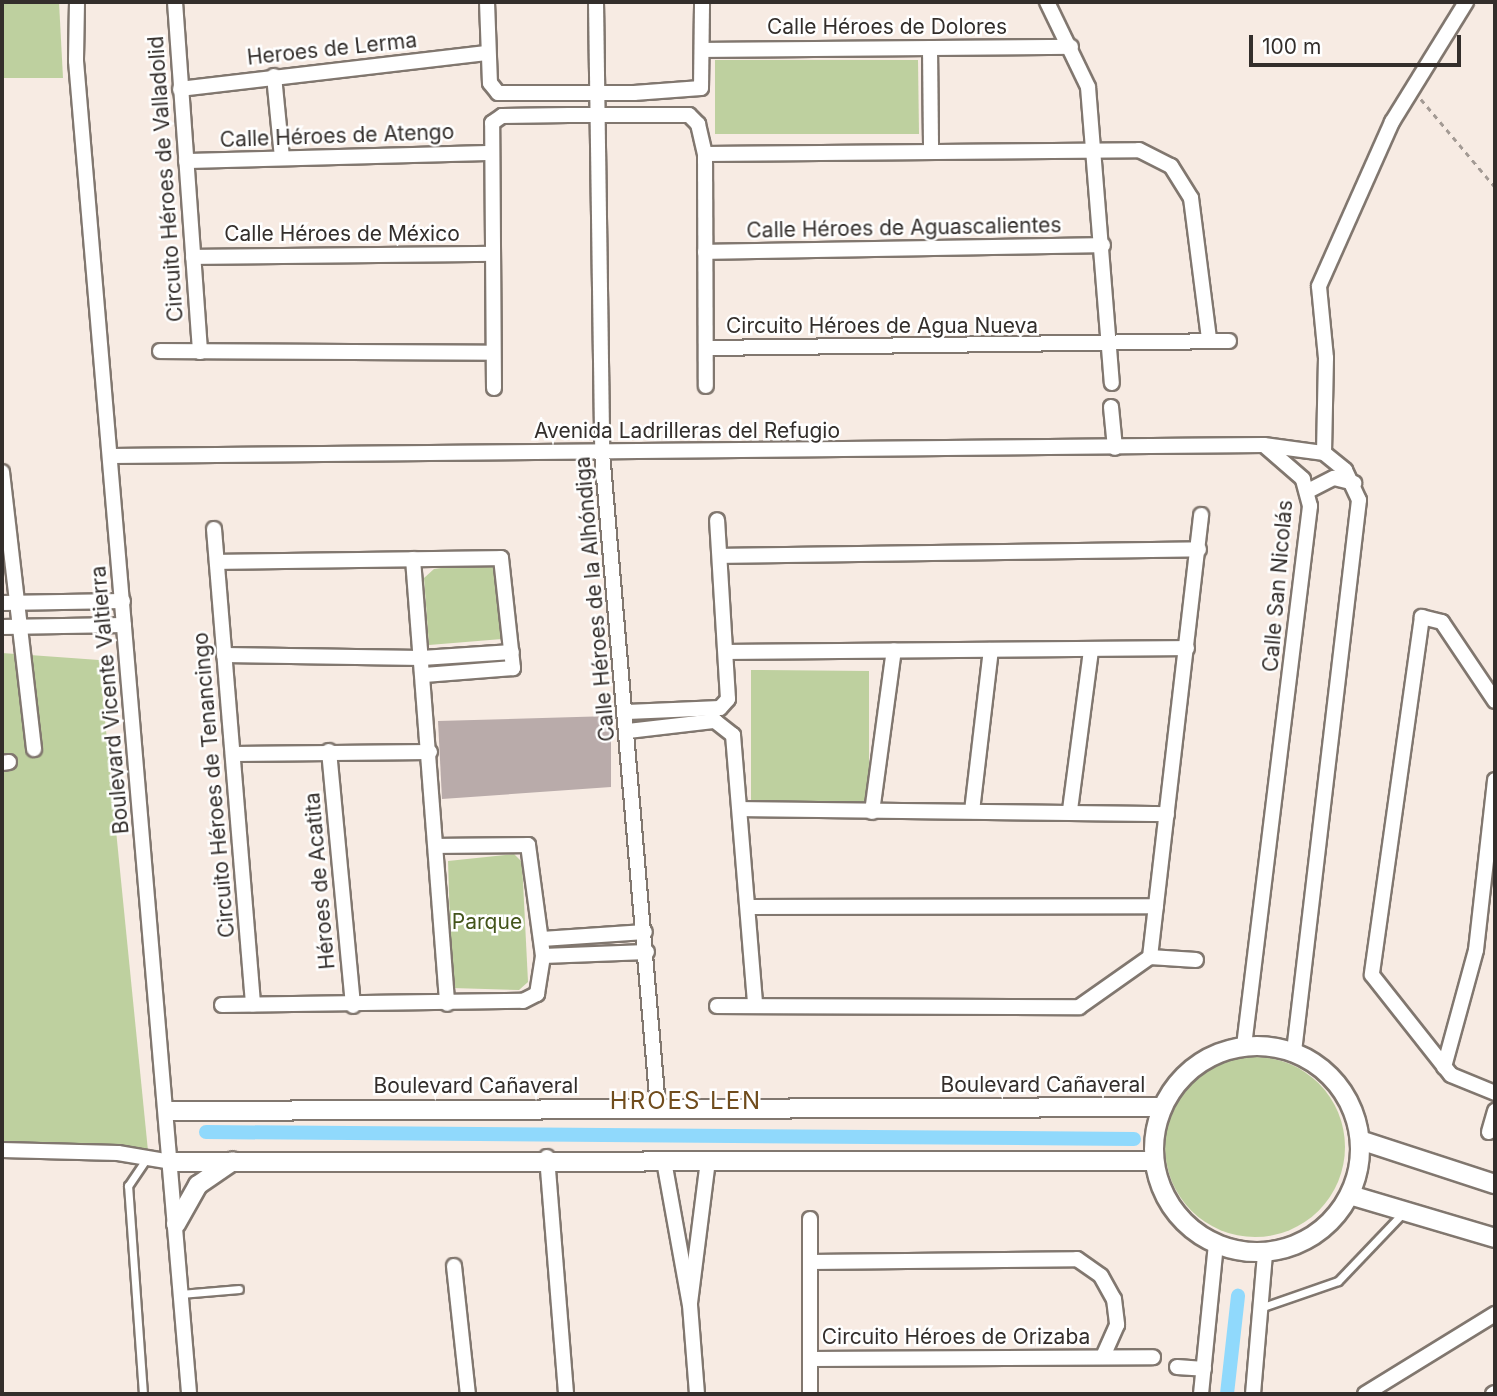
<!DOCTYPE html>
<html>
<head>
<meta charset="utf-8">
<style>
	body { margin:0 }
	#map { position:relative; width:1497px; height:1396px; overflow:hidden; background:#f7ebe3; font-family:Inter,sans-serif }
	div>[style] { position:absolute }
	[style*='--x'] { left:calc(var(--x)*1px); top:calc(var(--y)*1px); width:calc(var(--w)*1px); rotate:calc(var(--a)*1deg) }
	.green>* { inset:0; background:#bed09f }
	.round { border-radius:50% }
	.canal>* { height:14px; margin:-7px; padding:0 7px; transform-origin:7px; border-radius:7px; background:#90d9fc }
	.building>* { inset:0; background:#b9abaa }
	.path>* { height:2.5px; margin-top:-1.25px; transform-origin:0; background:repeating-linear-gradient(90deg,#a39a94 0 5px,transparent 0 10px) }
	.roads { filter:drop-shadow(2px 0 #81776f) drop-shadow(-2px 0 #81776f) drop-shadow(0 2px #81776f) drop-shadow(0 -2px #81776f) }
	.service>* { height:7px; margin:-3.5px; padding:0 3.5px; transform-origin:3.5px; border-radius:3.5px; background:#fff }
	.minor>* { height:14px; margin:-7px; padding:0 7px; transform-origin:7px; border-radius:7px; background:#fff }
	.tertiary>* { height:18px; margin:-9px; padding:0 9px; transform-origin:9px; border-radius:9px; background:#fff }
	.tertiary>.ring { margin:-9px; padding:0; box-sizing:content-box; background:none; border:18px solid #fff; border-radius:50% }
	span { translate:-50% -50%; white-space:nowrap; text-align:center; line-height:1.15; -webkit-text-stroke:5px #fff; paint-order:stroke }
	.street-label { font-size:21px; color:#332e2b }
	.park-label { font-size:21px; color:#44551c }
	.quarter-label { font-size:24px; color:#704c1c; letter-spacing:2px }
	.frame { position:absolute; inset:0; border:4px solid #332e2b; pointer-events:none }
	.scale { position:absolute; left:1249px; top:35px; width:212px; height:32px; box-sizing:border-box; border:4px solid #332e2b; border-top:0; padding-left:9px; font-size:21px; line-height:24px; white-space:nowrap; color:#332e2b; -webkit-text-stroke:5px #fff; paint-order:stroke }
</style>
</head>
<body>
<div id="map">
	<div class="green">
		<div style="clip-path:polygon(2px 2px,59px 2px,63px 78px,2px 78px)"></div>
		<div style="clip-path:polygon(715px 60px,918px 60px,919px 134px,715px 134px)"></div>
		<div style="clip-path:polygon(482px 562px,501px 566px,502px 639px,429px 645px,424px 578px,434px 569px)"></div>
		<div style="clip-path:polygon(2px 653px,99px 660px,148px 1151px,2px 1148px)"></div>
		<div style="clip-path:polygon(751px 670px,869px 671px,869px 803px,751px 802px)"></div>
		<div style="clip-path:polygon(514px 854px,522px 862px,528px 982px,519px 990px,452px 988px,448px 861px)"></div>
		<div class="round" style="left:1165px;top:1057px;width:180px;height:180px"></div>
	</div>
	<div class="canal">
		<div style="--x:206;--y:1132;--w:928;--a:0.43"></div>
		<div style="--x:1227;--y:1394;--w:99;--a:-83.6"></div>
	</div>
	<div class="building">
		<div style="clip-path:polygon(611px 716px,611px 787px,442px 799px,438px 721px)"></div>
	</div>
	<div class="path">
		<div style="--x:1421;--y:99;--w:115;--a:49.9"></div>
	</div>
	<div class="roads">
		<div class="service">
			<div style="--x:181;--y:1294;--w:58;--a:-4.9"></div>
			<div style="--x:1263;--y:1307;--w:79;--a:-19.1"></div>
			<div style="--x:1338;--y:1281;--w:94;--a:-46.3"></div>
			<div style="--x:143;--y:1394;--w:209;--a:-94.1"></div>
			<div style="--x:128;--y:1186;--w:32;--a:-56"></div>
		</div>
		<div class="minor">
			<div style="--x:77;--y:2;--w:59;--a:91"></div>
			<div style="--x:76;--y:61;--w:1338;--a:85.15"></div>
			<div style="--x:175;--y:2;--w:351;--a:85.9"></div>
			<div style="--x:487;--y:2;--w:81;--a:87.9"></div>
			<div style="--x:490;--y:83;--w:13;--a:51"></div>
			<div style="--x:498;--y:93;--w:136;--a:0"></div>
			<div style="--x:634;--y:93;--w:67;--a:-4.3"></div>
			<div style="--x:701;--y:88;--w:86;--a:-89.3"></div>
			<div style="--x:596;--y:2;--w:451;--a:89.2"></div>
			<div style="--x:602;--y:453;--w:657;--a:85.11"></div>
			<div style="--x:1047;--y:2;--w:94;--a:64.2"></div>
			<div style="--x:1088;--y:87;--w:297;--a:85.4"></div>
			<div style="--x:930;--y:48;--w:99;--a:89.4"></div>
			<div style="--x:704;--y:50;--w:367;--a:-0.5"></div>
			<div style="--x:274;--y:76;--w:81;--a:84.4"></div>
			<div style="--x:180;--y:89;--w:310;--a:-6.7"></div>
			<div style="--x:705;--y:154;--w:434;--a:-0.5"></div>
			<div style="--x:1139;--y:150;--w:36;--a:27"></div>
			<div style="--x:1171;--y:166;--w:38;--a:58"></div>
			<div style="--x:1191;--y:198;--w:142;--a:82.7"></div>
			<div style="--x:186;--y:161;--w:304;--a:-1.5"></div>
			<div style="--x:705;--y:252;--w:398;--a:-1"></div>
			<div style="--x:193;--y:257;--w:299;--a:-0.6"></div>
			<div style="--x:707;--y:348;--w:522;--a:-0.77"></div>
			<div style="--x:160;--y:351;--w:333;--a:0.3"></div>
			<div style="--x:494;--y:388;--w:265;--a:-90.4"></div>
			<div style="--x:492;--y:123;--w:12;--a:-35"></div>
			<div style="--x:502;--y:116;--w:67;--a:-0.9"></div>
			<div style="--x:569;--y:115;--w:120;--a:0"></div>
			<div style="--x:689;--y:115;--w:13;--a:45"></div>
			<div style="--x:698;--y:124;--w:31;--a:77"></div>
			<div style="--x:705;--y:154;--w:232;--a:89.8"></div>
			<div style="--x:1111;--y:407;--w:41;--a:84.4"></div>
			<div style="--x:1324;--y:453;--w:95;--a:-88.8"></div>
			<div style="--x:1326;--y:358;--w:72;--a:-95.6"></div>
			<div style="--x:1319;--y:286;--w:180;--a:-66"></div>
			<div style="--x:1392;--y:122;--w:141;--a:-58.3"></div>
			<div style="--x:111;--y:456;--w:1153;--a:-0.55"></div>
			<div style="--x:1264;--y:445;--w:61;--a:7.6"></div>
			<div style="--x:1324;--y:453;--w:27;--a:39"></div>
			<div style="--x:1345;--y:470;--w:33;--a:65"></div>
			<div style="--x:1359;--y:500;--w:556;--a:96.72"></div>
			<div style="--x:2;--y:472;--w:279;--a:83.4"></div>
			<div style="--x:1308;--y:491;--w:29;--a:-27"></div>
			<div style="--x:1334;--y:478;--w:21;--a:14"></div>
			<div style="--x:214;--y:529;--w:477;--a:85.3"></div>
			<div style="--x:720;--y:556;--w:479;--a:-0.8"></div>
			<div style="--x:413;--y:559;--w:446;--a:85.6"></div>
			<div style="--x:217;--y:562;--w:284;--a:-0.8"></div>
			<div style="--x:501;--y:558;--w:111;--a:83.8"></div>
			<div style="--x:513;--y:668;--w:89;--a:175.5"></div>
			<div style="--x:2;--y:603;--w:121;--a:-0.9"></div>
			<div style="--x:2;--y:627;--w:122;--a:-0.9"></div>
			<div style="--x:729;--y:652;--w:458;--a:-0.5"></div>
			<div style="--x:224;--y:655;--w:198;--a:0.9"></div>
			<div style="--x:422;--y:658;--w:90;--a:-3.8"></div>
			<div style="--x:1495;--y:701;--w:95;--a:-123.9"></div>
			<div style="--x:1442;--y:622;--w:21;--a:-166"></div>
			<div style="--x:1422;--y:617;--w:361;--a:98"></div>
			<div style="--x:1372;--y:975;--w:127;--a:51.7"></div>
			<div style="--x:1451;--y:1075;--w:48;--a:22.2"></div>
			<div style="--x:627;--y:712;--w:93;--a:-2.5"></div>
			<div style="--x:720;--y:708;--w:12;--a:-48"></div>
			<div style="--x:728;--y:699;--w:179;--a:-93.5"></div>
			<div style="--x:628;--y:731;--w:88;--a:-6.6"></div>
			<div style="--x:715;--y:721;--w:23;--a:38"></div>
			<div style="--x:733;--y:735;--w:271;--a:85.3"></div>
			<div style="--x:329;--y:751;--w:256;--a:84.6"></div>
			<div style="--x:234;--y:754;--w:196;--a:-0.6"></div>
			<div style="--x:2;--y:763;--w:7;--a:-8"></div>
			<div style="--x:742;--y:809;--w:425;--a:0.7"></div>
			<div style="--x:1070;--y:810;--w:161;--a:-82.5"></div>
			<div style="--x:972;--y:811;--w:162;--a:-83.3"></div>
			<div style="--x:872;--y:812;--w:163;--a:-82.3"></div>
			<div style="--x:750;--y:907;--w:406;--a:-0.1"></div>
			<div style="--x:542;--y:939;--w:103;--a:-3.9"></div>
			<div style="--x:543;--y:956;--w:104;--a:-2.2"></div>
			<div style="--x:1150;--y:957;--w:445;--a:-83.4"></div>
			<div style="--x:222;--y:1005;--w:301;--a:-0.8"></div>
			<div style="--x:523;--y:1001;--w:16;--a:-27"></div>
			<div style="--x:537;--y:994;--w:38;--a:-81"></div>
			<div style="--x:543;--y:956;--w:112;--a:-97.7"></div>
			<div style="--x:528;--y:845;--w:91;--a:179.4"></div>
			<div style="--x:717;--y:1006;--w:362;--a:0.2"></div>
			<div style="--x:1079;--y:1007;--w:87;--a:-35.2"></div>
			<div style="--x:1150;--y:957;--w:46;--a:3.7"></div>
			<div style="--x:1244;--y:1046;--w:544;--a:-83.03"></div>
			<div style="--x:1310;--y:506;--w:28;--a:-105"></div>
			<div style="--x:1303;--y:479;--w:50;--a:-139"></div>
			<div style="--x:1444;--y:1067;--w:121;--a:-74.7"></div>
			<div style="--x:1476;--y:950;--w:171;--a:-83.6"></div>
			<div style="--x:1489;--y:1132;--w:22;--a:-74"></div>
			<div style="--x:2;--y:1150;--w:116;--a:1.5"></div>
			<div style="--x:118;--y:1153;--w:55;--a:9.5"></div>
			<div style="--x:547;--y:1157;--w:238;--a:85.4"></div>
			<div style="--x:664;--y:1161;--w:146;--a:79.8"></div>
			<div style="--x:690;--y:1305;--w:89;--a:85.5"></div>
			<div style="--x:810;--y:1262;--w:267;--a:-0.6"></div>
			<div style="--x:1077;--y:1259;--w:29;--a:35"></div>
			<div style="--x:1101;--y:1276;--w:26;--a:61"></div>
			<div style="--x:1114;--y:1299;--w:26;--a:83"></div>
			<div style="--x:1117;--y:1325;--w:35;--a:114"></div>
			<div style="--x:454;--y:1266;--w:129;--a:83.8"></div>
			<div style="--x:690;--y:1303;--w:144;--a:-82.8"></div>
			<div style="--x:810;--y:1359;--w:343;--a:-0.3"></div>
			<div style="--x:1177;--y:1367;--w:27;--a:4"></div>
			<div style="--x:810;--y:1394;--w:175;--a:-90"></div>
			<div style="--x:1201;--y:1394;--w:151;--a:-84.3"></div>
			<div style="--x:1253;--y:1394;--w:142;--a:-85.1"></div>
			<div style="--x:1365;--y:1394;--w:153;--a:-31.6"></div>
			<div style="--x:1493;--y:1394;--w:2;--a:-27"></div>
		</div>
		<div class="tertiary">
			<div class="ring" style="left:1154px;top:1046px;width:188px;height:188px"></div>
			<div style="--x:168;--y:1111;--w:994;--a:-0.23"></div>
			<div style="--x:1360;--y:1140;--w:142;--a:18.1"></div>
			<div style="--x:172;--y:1162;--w:982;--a:-0.06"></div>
			<div style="--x:1350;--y:1195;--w:151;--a:16.5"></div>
			<div style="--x:176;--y:1224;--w:45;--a:-60.6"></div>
			<div style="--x:198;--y:1185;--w:42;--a:-34.4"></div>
		</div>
	</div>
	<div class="street-label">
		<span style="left:887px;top:27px">Calle Héroes de Dolores</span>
		<span style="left:332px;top:49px;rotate:-6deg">Heroes de Lerma</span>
		<span style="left:337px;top:136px;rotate:-2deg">Calle Héroes de Atengo</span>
		<span style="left:166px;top:179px;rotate:-94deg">Circuito Héroes de Valladolid</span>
		<span style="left:904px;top:228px;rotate:-1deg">Calle Héroes de Aguascalientes</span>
		<span style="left:342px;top:234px">Calle Héroes de México</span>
		<span style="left:882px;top:326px">Circuito Héroes de Agua Nueva</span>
		<span style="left:687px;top:431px">Avenida Ladrilleras del Refugio</span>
		<span style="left:1278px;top:586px;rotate:-85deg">Calle San Nicolás</span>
		<span style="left:595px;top:599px;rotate:-95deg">Calle Héroes de la Alhóndiga</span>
		<span style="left:110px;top:700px;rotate:-95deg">Boulevard Vicente Valtierra</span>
		<span style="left:214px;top:785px;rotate:-95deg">Circuito Héroes de Tenancingo</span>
		<span style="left:320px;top:881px;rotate:-95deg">Héroes de Acatita</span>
		<span style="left:1043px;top:1085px">Boulevard Cañaveral</span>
		<span style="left:476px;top:1086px">Boulevard Cañaveral</span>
		<span style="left:956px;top:1337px">Circuito Héroes de Orizaba</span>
	</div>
	<div class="park-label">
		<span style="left:487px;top:922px">Parque</span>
	</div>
	<div class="quarter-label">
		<span style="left:686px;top:1101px">HROES LEN</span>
	</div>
	<div class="frame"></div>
	<div class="scale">100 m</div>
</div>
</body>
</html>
